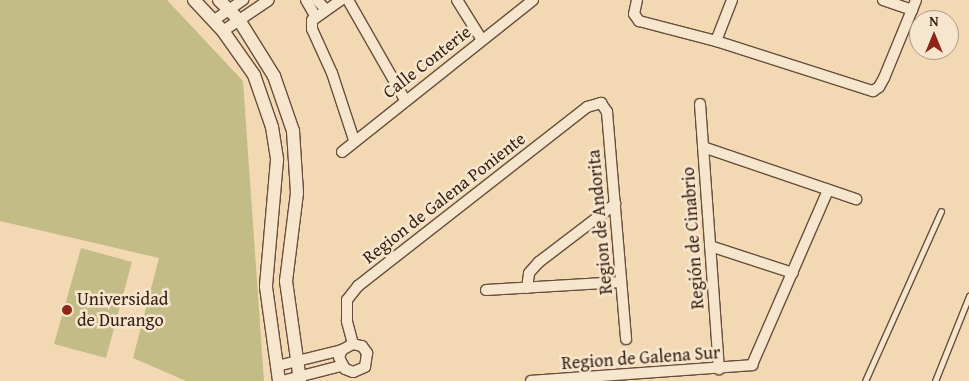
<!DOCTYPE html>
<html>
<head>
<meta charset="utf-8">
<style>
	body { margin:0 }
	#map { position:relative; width:969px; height:381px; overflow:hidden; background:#f3d9b3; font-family:"Gentium Book Plus",serif }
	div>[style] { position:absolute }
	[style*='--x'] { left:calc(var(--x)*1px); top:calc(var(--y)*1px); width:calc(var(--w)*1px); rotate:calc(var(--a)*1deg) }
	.green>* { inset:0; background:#c3bc87 }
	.roads { filter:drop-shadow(1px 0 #674e3b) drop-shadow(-1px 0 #674e3b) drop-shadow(0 1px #674e3b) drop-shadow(0 -1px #674e3b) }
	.service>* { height:5px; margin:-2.5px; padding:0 2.5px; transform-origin:2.5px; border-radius:2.5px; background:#f7e6ce }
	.minor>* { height:10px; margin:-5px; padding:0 5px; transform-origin:5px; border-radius:5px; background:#f7e6ce }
	.tertiary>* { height:12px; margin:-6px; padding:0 6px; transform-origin:6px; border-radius:6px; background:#f7e6ce }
	.dots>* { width:14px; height:14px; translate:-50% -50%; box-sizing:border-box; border:2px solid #f7e6ce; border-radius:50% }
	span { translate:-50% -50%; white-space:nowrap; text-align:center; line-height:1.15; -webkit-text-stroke:5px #f7e6ce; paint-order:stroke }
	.street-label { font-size:18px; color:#382013 }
	.poi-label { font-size:18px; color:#382013 }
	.left { translate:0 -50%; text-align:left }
	.north { position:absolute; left:909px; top:10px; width:50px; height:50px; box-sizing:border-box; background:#f7e6ce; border:1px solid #ab9783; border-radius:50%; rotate:0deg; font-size:14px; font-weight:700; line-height:20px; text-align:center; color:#382013 }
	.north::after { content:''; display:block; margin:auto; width:18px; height:22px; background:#8f2418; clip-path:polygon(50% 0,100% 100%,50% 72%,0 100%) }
</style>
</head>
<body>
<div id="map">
	<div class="green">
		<div style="clip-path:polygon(0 0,167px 0,243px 81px,264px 381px,186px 381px,133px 358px,159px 258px,0 221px)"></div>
		<div style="clip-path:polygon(81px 248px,132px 262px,106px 358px,54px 344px)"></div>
	</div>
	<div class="roads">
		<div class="service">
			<div style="--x:865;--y:381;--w:186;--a:-65.9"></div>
			<div style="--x:935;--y:381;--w:92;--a:-68.2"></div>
		</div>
		<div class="minor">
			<div style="--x:306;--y:0;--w:20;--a:60"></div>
			<div style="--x:317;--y:0;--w:13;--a:48"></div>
			<div style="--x:341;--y:0;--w:35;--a:145"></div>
			<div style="--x:312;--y:20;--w:9;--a:90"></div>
			<div style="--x:312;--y:29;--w:48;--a:65.6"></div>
			<div style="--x:332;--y:73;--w:71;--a:71.8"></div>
			<div style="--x:348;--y:0;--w:115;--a:60.3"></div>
			<div style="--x:457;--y:0;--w:47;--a:58"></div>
			<div style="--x:637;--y:0;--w:14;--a:102"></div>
			<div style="--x:634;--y:14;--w:9;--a:54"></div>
			<div style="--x:639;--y:21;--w:80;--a:14.6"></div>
			<div style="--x:716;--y:41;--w:165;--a:17.7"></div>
			<div style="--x:873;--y:91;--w:7;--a:-34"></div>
			<div style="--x:879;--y:87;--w:10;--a:-61"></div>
			<div style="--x:884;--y:78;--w:84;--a:-67.7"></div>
			<div style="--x:883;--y:0;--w:31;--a:19"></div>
			<div style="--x:213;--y:21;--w:37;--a:-35"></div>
			<div style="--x:223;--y:31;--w:55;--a:-34"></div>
			<div style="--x:716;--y:41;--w:44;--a:-68.7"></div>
			<div style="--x:700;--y:104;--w:266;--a:85.9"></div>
			<div style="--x:703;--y:147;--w:162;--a:18.8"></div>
			<div style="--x:342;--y:152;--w:244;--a:-38.5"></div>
			<div style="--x:710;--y:246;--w:87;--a:18"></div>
			<div style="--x:527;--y:288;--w:15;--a:-82"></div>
			<div style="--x:529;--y:273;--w:15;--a:-48"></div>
			<div style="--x:539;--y:262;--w:96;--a:-37.3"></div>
			<div style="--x:486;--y:290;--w:135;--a:-3.4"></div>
			<div style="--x:353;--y:344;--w:24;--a:-105"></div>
			<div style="--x:347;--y:321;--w:21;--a:-90"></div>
			<div style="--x:347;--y:300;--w:18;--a:-52"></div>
			<div style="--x:358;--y:286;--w:291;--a:-38"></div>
			<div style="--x:587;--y:107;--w:15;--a:-16"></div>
			<div style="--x:601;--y:103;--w:11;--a:56"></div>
			<div style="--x:607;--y:112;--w:228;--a:85.2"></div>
			<div style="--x:277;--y:366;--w:67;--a:-13.8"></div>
			<div style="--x:342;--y:350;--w:13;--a:-29"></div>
			<div style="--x:353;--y:344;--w:9;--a:13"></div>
			<div style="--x:362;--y:346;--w:9;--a:54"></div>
			<div style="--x:367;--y:353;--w:14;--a:98"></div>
			<div style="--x:365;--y:367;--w:13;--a:157"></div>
			<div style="--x:353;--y:372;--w:9;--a:-159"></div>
			<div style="--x:345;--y:369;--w:13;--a:-117"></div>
			<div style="--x:339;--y:357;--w:8;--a:-67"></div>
			<div style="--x:282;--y:381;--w:61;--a:-14.3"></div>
			<div style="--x:531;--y:381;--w:222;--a:-4.1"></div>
			<div style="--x:752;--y:365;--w:191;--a:-66.5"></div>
		</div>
		<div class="tertiary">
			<div style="--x:194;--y:0;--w:42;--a:46.9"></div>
			<div style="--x:223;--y:31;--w:54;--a:54.8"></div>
			<div style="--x:254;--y:75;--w:55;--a:70.9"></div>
			<div style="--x:272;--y:127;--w:33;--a:81"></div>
			<div style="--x:277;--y:160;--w:127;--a:95"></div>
			<div style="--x:266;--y:287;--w:95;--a:82.1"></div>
			<div style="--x:219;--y:0;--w:28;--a:45"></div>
			<div style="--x:239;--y:20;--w:66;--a:58"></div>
			<div style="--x:274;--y:76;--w:58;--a:70.9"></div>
			<div style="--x:293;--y:131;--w:62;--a:86.3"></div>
			<div style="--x:297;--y:193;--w:89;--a:97.1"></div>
			<div style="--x:286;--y:281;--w:101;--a:82"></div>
		</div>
	</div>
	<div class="dots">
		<div style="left:67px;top:310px;background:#8f2418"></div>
	</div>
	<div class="street-label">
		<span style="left:427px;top:62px;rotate:-38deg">Calle Conterie</span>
		<span style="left:444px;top:198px;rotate:-38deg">Region de Galena Poniente</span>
		<span style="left:600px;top:222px;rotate:-95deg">Region de Andorita</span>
		<span style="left:693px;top:238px;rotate:-94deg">Región de Cinabrio</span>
		<span style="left:641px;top:358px;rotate:-4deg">Region de Galena Sur</span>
	</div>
	<div class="poi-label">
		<span class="left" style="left:77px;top:310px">Universidad<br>de Durango</span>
	</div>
	<div class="north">N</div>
</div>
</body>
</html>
